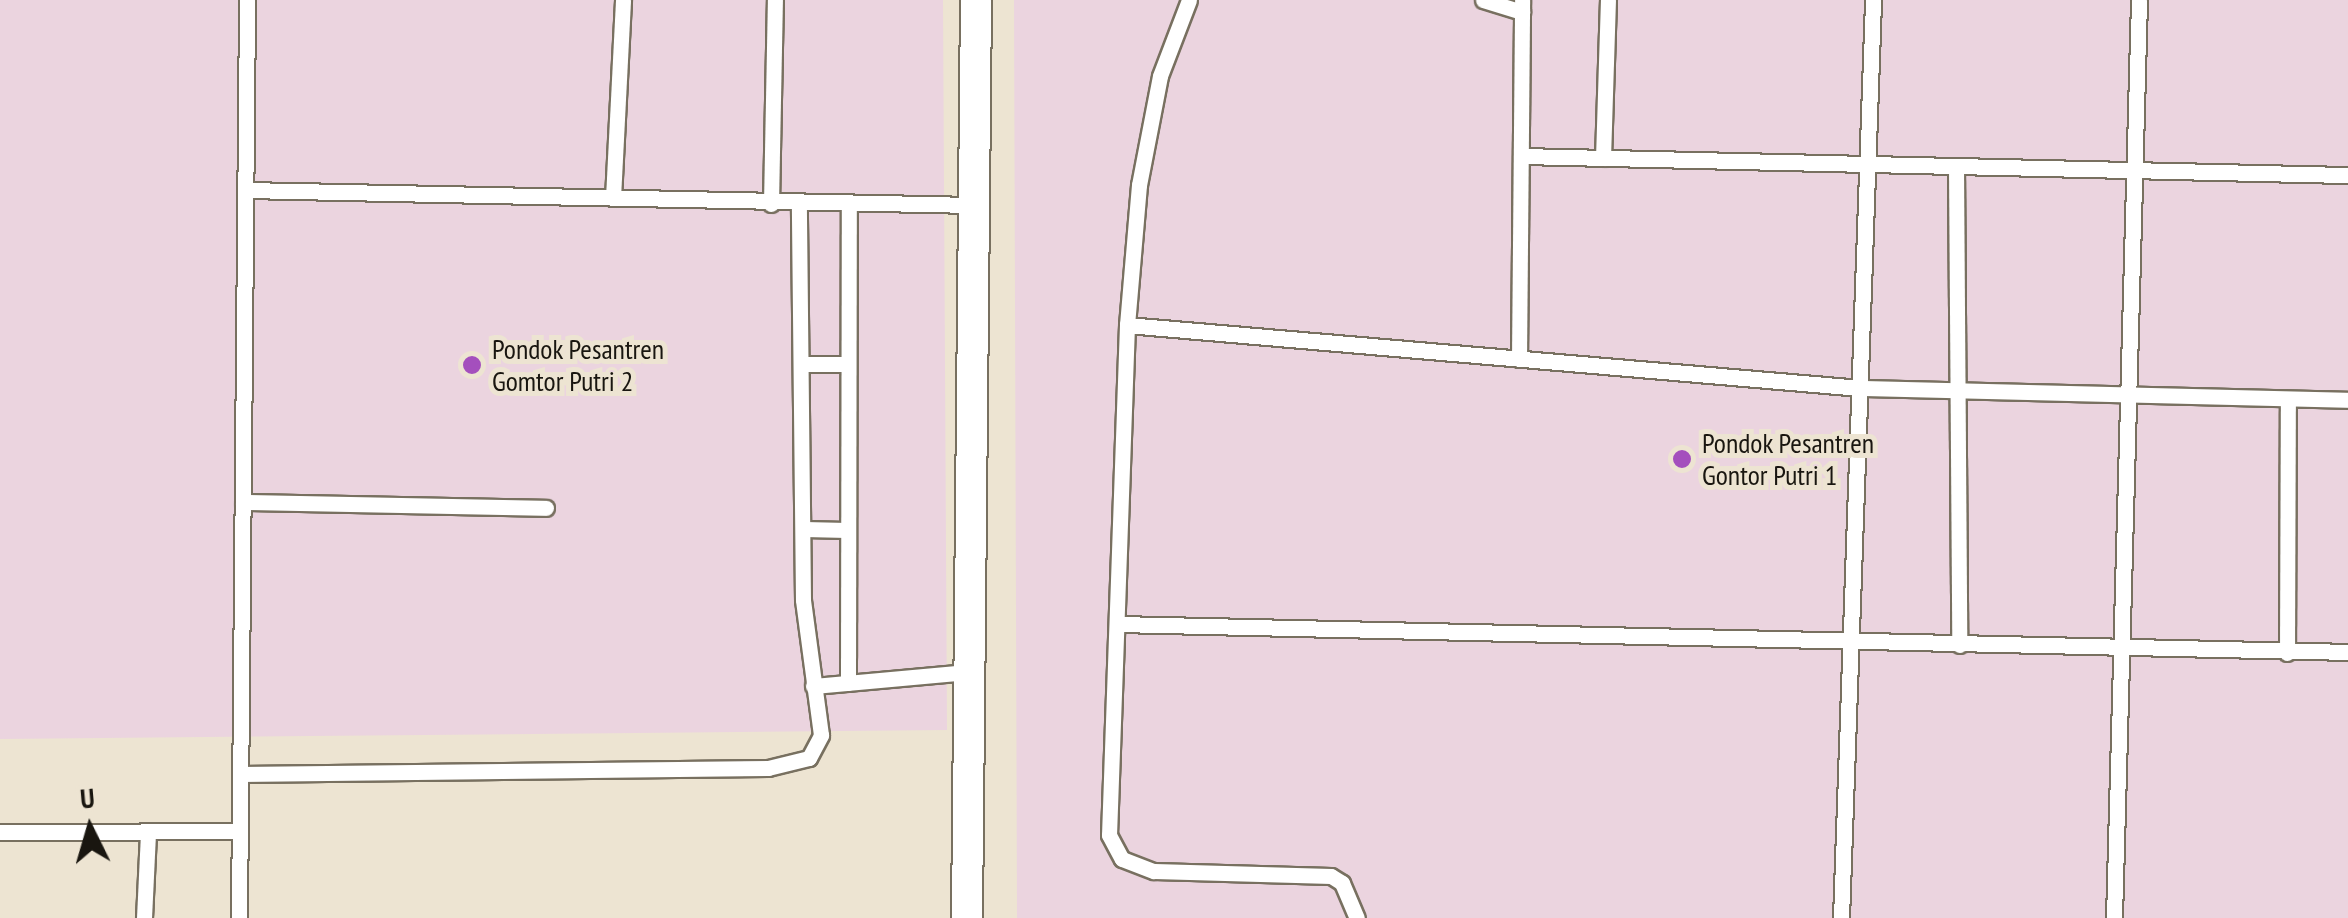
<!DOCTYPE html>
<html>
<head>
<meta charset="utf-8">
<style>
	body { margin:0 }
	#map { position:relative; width:2348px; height:918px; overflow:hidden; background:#ede4d2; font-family:"PT Sans Narrow",sans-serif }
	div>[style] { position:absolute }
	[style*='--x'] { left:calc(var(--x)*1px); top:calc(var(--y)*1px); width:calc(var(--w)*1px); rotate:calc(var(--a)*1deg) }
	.education>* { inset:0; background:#ebd4df }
	.roads { filter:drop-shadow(2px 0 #787060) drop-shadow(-2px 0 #787060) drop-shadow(0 2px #787060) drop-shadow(0 -2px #787060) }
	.lane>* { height:15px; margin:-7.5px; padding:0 7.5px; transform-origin:7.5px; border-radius:7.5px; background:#fff }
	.street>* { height:30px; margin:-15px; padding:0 15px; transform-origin:15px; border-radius:15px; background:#fff }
	.dots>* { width:28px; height:28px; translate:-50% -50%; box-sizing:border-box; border:5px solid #ede4d2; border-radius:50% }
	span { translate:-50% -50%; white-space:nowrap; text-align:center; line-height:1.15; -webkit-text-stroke:10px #ede4d2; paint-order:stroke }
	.poi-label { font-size:28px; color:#191610 }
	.left { translate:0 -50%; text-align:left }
	.north { position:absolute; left:40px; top:778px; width:100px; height:100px; -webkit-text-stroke:8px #ede4d2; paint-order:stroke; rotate:355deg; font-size:28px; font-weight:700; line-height:40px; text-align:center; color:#191610 }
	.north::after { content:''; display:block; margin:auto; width:35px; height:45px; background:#191610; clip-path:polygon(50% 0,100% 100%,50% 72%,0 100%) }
</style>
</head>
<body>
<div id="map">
	<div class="education">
		<div style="clip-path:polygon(0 0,943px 0,947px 730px,0 739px)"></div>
		<div style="clip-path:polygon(1014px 0,2348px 0,2348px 918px,1017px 918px)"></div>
	</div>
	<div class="roads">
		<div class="lane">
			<div style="--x:1189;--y:0;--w:81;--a:110.9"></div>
			<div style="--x:1160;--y:76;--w:111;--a:100.9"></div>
			<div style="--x:1139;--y:185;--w:141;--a:94.9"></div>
			<div style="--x:1127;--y:325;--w:510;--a:92.02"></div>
			<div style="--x:1109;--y:835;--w:27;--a:62"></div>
			<div style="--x:1122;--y:859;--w:34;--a:21"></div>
			<div style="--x:1154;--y:871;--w:177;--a:1.6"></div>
			<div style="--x:1331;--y:876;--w:13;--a:32"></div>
			<div style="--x:1342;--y:883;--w:38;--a:67"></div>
			<div style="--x:1483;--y:0;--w:41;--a:17.1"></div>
			<div style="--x:1521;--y:156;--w:827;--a:1.32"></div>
			<div style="--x:1603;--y:158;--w:158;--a:-88.2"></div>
			<div style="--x:1956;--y:166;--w:479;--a:89.6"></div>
			<div style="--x:245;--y:190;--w:726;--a:1.18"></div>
			<div style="--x:613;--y:198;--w:198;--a:-87.1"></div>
			<div style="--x:771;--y:204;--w:204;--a:-88.9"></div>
			<div style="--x:1127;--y:325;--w:737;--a:4.91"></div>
			<div style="--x:1861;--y:388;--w:487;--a:1.4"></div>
			<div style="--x:1519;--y:359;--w:359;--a:-89.5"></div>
			<div style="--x:801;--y:364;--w:47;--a:0"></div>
			<div style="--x:243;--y:502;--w:303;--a:1.1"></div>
			<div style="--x:804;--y:529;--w:43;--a:1.3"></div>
			<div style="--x:1117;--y:624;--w:1231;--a:1.3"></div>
			<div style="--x:2287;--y:653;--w:254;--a:-89.8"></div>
			<div style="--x:848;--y:683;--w:479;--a:-89.9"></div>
			<div style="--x:813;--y:686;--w:156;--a:-5.2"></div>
			<div style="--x:240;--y:774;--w:528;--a:-0.65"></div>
			<div style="--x:768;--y:768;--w:42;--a:-13.7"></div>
			<div style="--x:809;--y:758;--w:26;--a:-62"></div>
			<div style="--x:821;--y:735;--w:136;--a:-97.6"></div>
			<div style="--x:803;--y:600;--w:396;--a:-90.6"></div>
			<div style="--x:0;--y:832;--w:240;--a:-0.2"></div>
			<div style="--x:144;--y:918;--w:86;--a:-87.3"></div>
			<div style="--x:239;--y:918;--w:918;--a:-89.5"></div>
			<div style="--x:1841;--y:918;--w:919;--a:-88"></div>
			<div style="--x:2114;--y:918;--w:918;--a:-88.44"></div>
		</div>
		<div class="street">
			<div style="--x:967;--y:918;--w:918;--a:-89.44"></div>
		</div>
	</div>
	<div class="dots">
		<div style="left:472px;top:365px;background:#a44fbd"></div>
		<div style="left:1682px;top:459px;background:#a44fbd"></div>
	</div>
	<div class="poi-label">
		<span class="left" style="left:492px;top:365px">Pondok Pesantren<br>Gomtor Putri 2</span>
		<span class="left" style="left:1702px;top:459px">Pondok Pesantren<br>Gontor Putri 1</span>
	</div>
	<div class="north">U</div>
</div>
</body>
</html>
